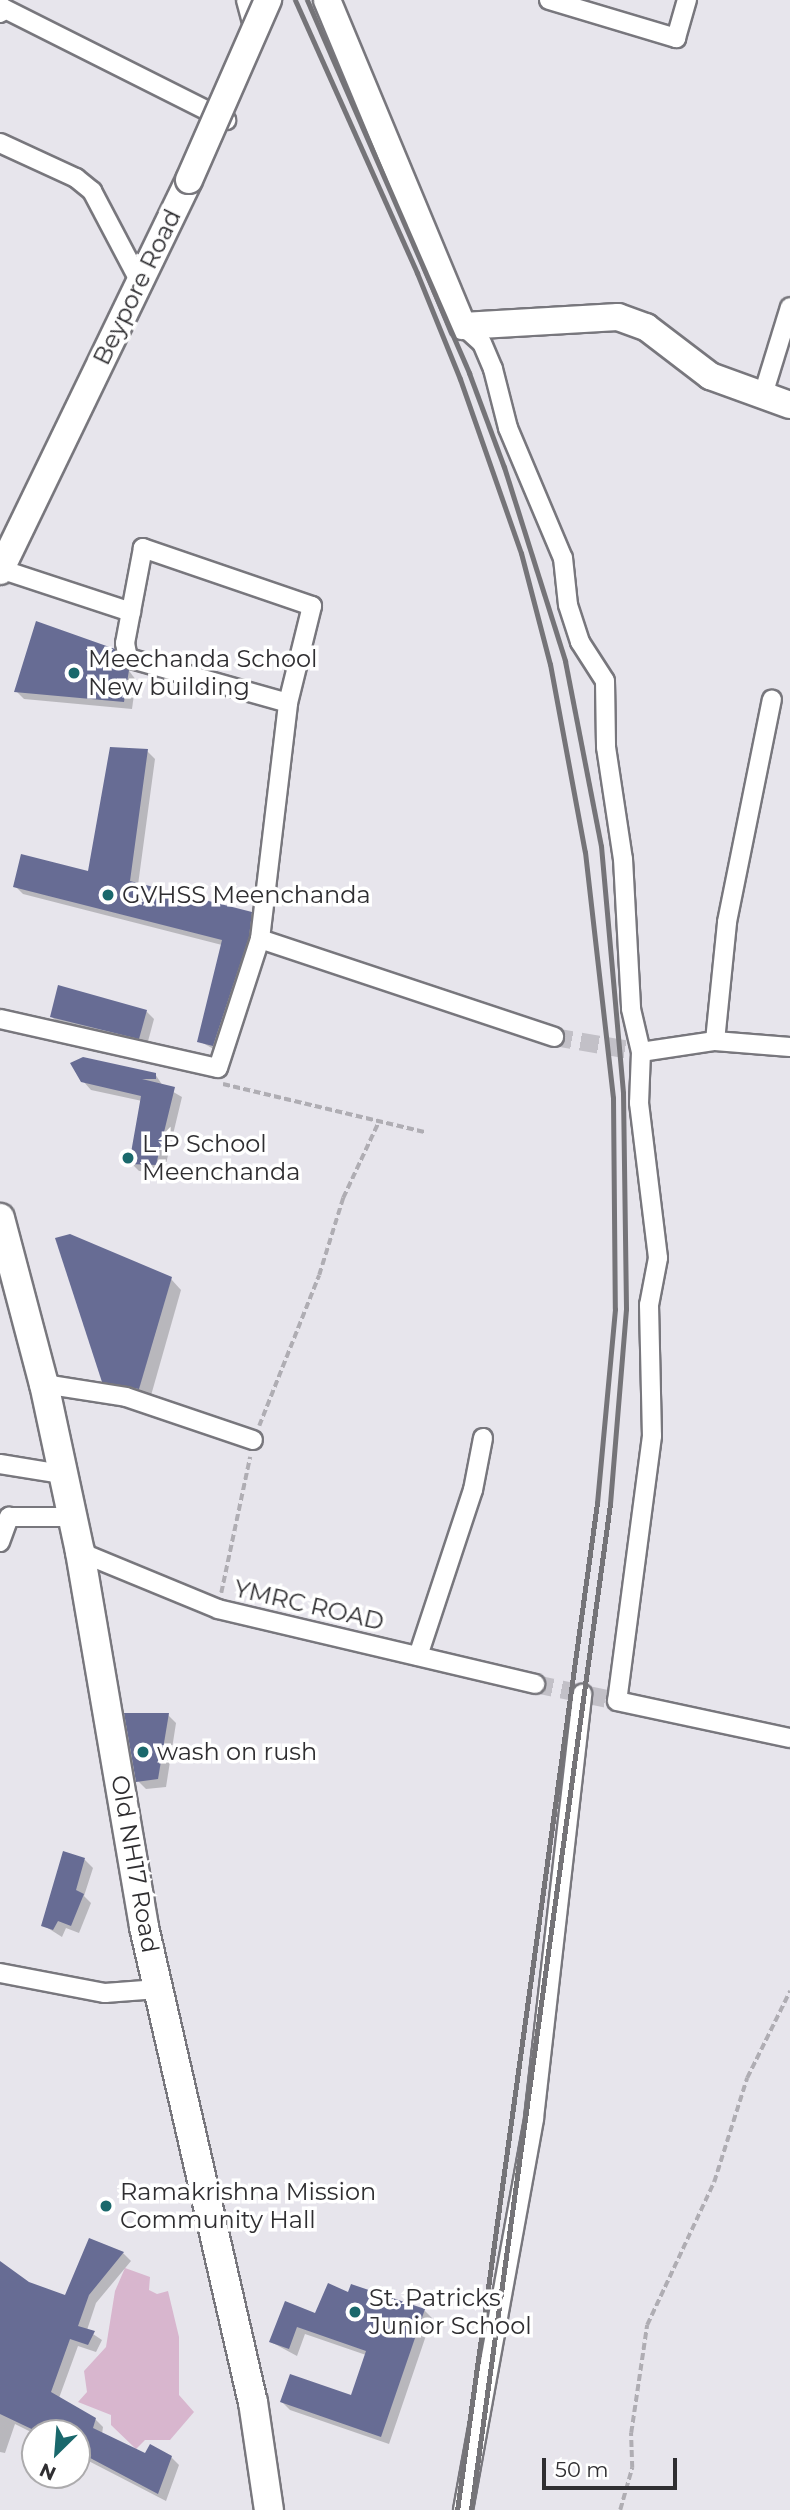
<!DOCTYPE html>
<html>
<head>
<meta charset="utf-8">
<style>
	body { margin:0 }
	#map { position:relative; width:790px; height:2510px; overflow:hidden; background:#e7e5ec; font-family:Montserrat,sans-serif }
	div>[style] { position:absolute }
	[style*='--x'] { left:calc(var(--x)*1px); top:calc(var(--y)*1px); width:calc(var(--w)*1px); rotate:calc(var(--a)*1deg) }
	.green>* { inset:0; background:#d8b6ce }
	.shadow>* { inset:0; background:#0003 }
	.building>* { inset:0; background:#676c94 }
	.street-tunnel>* { height:18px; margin-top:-9px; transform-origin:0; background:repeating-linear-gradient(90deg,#c2c0c7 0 18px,transparent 0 27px) }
	.path>* { height:3.5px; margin-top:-1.75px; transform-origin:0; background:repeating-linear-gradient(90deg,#afadb3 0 7px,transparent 0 10.5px) }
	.roads { filter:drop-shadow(2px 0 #78777d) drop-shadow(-2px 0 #78777d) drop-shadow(0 2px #78777d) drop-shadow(0 -2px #78777d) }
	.street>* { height:18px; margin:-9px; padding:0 9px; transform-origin:9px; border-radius:9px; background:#fff }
	.secondary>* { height:26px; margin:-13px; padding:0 13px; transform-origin:13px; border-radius:13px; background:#fff }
	.primary>* { height:28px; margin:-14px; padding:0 14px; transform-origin:14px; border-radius:14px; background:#fff }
	.rail>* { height:5px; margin:-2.5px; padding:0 2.5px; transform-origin:2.5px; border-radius:2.5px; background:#757478 }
	.bridges { filter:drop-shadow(2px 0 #78777d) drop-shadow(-2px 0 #78777d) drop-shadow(0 2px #78777d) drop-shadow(0 -2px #78777d) }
	.secondary-bridge>* { height:26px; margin:-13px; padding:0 13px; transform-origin:13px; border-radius:13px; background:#fff }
	.dots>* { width:19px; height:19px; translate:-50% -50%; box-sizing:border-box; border:4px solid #fff; border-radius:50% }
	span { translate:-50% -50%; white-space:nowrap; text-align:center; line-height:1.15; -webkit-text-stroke:7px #fff; paint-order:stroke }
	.street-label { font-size:24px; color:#2f2e31 }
	.poi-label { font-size:24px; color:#2f2e31 }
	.left { translate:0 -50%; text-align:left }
	.north { position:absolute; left:21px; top:2419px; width:70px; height:70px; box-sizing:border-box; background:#fff; border:2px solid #acabad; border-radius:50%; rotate:205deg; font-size:19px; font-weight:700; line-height:28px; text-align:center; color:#2f2e31 }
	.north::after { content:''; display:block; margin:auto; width:24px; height:32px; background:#1a686c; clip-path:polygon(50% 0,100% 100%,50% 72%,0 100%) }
	.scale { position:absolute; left:542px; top:2458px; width:135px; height:32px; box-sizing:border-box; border:4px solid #2f2e31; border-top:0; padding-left:9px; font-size:21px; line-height:24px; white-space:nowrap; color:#2f2e31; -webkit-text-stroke:5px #fff; paint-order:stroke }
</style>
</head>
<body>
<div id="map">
	<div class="green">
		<div style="clip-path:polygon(125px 2268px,150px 2277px,149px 2290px,157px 2294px,168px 2291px,179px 2337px,179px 2395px,194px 2412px,170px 2440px,145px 2440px,136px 2449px,111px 2425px,111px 2415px,78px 2402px,87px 2392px,84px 2371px,106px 2347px,115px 2291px)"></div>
	</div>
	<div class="shadow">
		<div style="clip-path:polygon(114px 651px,136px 680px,132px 709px,24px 699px,16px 691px)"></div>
		<div style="clip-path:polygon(147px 751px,155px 759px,138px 885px,251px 914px,259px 922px,221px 1053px,199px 1041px,222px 945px,23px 894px,15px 886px,90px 873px)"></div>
		<div style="clip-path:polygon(146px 1011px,154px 1019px,147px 1045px,60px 1025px,52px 1017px)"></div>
		<div style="clip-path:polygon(155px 1074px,163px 1086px,182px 1097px,164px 1172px,139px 1171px,131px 1163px,142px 1101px,91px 1090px,83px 1081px)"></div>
		<div style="clip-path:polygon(171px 1279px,181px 1290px,150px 1399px,114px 1392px,103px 1381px)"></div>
		<div style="clip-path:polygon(168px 1715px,176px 1723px,166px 1787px,146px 1789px,138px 1781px)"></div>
		<div style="clip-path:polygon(64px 1853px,85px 1860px,93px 1868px,84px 1896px,91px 1903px,79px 1933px,66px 1928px,62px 1937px,43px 1925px)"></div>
		<div style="clip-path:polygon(123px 2253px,131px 2261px,96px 2303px,87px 2330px,102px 2340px,96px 2352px,78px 2346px,59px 2398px,95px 2419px,103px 2427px,102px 2434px,146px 2456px,171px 2457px,179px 2465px,166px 2501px,77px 2455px,77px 2433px,35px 2434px,15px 2424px,5px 2453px,0 2452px,0 2263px,29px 2283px,66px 2297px)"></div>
		<div style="clip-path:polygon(349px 2294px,424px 2310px,432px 2318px,389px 2444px,290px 2410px,282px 2402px,352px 2397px,366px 2355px,305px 2334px,297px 2356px,271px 2342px)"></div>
	</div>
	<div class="building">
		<div style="clip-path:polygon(36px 621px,115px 649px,119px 665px,129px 670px,124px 702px,14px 692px)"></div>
		<div style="clip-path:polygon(110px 747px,148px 749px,130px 881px,252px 912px,249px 937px,213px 1046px,197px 1042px,222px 940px,13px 887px,21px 854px,88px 871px)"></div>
		<div style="clip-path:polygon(58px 985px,147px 1010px,139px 1039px,50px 1017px)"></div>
		<div style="clip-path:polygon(83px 1057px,156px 1073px,156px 1079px,142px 1079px,175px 1087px,156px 1165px,129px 1164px,141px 1096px,81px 1082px,70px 1063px)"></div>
		<div style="clip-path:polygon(70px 1234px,172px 1277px,139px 1389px,102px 1382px,55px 1238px)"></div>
		<div style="clip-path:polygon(124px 1713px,169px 1713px,158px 1779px,136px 1782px)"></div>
		<div style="clip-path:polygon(63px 1851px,85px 1858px,76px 1890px,84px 1894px,71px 1926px,58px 1921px,53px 1930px,41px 1926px)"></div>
		<div style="clip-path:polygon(89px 2238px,124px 2252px,89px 2295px,78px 2326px,95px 2331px,88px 2345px,70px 2339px,51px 2392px,96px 2418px,93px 2428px,145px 2453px,150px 2444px,172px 2456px,158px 2494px,77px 2451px,77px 2433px,40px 2433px,0 2414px,0 2261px,29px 2282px,65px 2295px)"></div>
		<div style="clip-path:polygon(328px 2283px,348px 2292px,351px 2284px,425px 2309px,381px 2437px,280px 2402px,290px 2374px,351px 2395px,366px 2351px,297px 2327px,289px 2349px,269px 2342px,285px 2301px,315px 2313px)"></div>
	</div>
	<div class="street-tunnel">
		<div style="--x:554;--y:1037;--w:88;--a:9.8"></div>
		<div style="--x:535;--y:1684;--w:84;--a:11.7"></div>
	</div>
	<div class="path">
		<div style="--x:223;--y:1084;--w:207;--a:13.4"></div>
		<div style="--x:259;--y:1426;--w:162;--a:-68.3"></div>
		<div style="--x:319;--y:1275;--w:81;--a:-72.7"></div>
		<div style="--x:343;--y:1198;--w:85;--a:-64.9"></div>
		<div style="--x:221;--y:1593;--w:139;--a:-78"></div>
		<div style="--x:620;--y:2510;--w:44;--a:-74.1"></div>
		<div style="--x:632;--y:2468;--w:35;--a:-92"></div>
		<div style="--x:631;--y:2433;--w:109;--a:-81.6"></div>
		<div style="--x:647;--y:2325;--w:158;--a:-64.9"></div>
		<div style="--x:714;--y:2182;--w:109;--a:-72.4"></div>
		<div style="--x:747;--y:2078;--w:97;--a:-63.7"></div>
	</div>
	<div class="roads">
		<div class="street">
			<div style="--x:246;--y:0;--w:35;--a:75"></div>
			<div style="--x:549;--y:0;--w:133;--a:16.7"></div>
			<div style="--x:676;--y:38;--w:40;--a:-74"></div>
			<div style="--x:0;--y:13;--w:6;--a:-59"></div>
			<div style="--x:3;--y:8;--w:250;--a:26.7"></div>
			<div style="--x:0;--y:143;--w:84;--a:24.7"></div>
			<div style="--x:76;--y:178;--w:21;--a:39"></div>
			<div style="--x:92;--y:191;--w:103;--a:62.2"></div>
			<div style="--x:463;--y:326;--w:25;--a:42"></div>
			<div style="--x:482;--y:343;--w:28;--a:67"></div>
			<div style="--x:493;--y:369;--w:61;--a:75.7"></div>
			<div style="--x:508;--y:428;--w:141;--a:67.1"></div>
			<div style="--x:563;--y:558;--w:47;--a:83.9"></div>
			<div style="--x:568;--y:605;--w:39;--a:72"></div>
			<div style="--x:580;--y:642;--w:46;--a:57.3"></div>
			<div style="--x:605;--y:681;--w:66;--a:89.1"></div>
			<div style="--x:606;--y:747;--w:113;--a:81.4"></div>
			<div style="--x:623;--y:859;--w:150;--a:86.9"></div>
			<div style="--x:631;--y:1009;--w:44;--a:76.9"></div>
			<div style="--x:641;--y:1052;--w:51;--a:92.2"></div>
			<div style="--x:639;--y:1103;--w:156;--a:83"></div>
			<div style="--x:658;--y:1258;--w:48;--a:100.8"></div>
			<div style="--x:649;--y:1305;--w:131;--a:88.7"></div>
			<div style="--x:652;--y:1436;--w:267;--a:97.5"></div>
			<div style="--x:617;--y:1701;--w:177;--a:12.1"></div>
			<div style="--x:762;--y:398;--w:95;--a:-72.9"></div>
			<div style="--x:0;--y:569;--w:138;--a:18.2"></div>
			<div style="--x:260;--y:939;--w:238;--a:-83.2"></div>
			<div style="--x:288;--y:703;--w:100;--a:-76.1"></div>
			<div style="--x:312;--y:606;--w:179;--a:-161.1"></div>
			<div style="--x:143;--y:548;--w:97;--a:100.7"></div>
			<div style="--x:125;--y:643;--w:15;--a:79"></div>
			<div style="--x:128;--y:658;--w:166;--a:15.7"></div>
			<div style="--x:0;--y:1019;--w:223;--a:12.7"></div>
			<div style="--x:218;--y:1068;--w:136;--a:-72"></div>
			<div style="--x:260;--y:939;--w:310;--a:18.4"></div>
			<div style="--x:715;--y:1041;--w:120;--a:-84.2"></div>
			<div style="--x:727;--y:922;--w:227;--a:-78.6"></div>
			<div style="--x:641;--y:1052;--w:75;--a:-8.5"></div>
			<div style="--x:715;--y:1041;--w:75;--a:4.6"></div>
			<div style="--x:44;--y:1384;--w:83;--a:9"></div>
			<div style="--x:126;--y:1397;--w:134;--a:18.7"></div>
			<div style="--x:0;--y:1464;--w:63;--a:9.2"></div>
			<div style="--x:0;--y:1542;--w:27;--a:-70"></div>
			<div style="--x:9;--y:1517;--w:62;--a:0"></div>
			<div style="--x:80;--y:1552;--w:149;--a:22.4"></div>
			<div style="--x:218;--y:1609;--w:326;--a:13.3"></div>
			<div style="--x:418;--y:1656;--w:175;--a:-71.7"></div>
			<div style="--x:473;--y:1490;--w:53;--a:-79.1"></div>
			<div style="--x:0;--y:1973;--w:107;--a:10.8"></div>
			<div style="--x:105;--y:1993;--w:53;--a:-4.3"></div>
			<div style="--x:463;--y:2510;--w:398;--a:-79.7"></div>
			<div style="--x:534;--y:2118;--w:427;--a:-83.5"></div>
		</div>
		<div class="secondary">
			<div style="--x:327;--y:0;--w:353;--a:67.4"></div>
			<div style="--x:463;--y:326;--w:155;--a:-3.3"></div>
			<div style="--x:618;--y:317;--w:30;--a:20"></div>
			<div style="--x:646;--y:327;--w:81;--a:37.4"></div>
			<div style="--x:710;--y:376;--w:85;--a:19.9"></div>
			<div style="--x:0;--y:571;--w:434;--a:-64.2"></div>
		</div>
		<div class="primary">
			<div style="--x:0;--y:1218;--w:172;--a:75.2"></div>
			<div style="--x:44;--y:1384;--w:172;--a:77.9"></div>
			<div style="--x:80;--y:1552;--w:380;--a:80.3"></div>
			<div style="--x:144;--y:1927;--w:487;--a:77.1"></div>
			<div style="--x:253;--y:2402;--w:109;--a:81.6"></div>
		</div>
	</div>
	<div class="rail">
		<div style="--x:295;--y:0;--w:299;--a:65.9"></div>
		<div style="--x:417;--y:273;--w:114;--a:67.9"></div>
		<div style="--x:460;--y:379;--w:184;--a:70.7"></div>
		<div style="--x:521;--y:553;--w:115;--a:75.4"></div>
		<div style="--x:550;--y:664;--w:191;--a:79.5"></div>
		<div style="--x:585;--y:852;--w:248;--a:83.5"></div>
		<div style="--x:613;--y:1098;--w:211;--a:89.5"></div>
		<div style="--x:615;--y:1309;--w:195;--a:95.3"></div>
		<div style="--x:597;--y:1503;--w:1017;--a:97.91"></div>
		<div style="--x:307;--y:0;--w:407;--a:66.5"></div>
		<div style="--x:469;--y:373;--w:100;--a:69.6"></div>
		<div style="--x:504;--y:467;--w:203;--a:72.5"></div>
		<div style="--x:565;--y:661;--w:188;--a:79"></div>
		<div style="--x:601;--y:846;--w:248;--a:84.9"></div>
		<div style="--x:623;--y:1093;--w:216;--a:89.2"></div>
		<div style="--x:626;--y:1309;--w:196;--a:94.7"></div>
		<div style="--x:610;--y:1504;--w:1016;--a:97.87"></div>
	</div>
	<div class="bridges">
		<div class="secondary-bridge">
			<div style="--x:189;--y:180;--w:197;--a:-66.3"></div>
		</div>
	</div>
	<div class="dots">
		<div style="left:74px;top:673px;background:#1a686c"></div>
		<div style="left:108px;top:895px;background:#1a686c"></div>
		<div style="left:128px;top:1158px;background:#1a686c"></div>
		<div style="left:143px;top:1752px;background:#1a686c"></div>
		<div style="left:106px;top:2206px;background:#1a686c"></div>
		<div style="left:355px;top:2312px;background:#1a686c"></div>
	</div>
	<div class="street-label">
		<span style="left:137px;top:287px;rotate:-64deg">Beypore Road</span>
		<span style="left:309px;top:1605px;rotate:13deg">YMRC ROAD</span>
		<span style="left:135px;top:1864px;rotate:80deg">Old NH17 Road</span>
	</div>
	<div class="poi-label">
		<span class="left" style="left:88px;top:673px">Meechanda School<br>New building</span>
		<span class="left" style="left:122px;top:895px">GVHSS Meenchanda</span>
		<span class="left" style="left:142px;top:1158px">L P School<br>Meenchanda</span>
		<span class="left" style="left:157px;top:1752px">wash on rush</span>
		<span class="left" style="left:120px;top:2206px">Ramakrishna Mission<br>Community Hall</span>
		<span class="left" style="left:369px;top:2312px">St. Patricks<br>Junior School</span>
	</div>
	<div class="north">N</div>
	<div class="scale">50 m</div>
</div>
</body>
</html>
